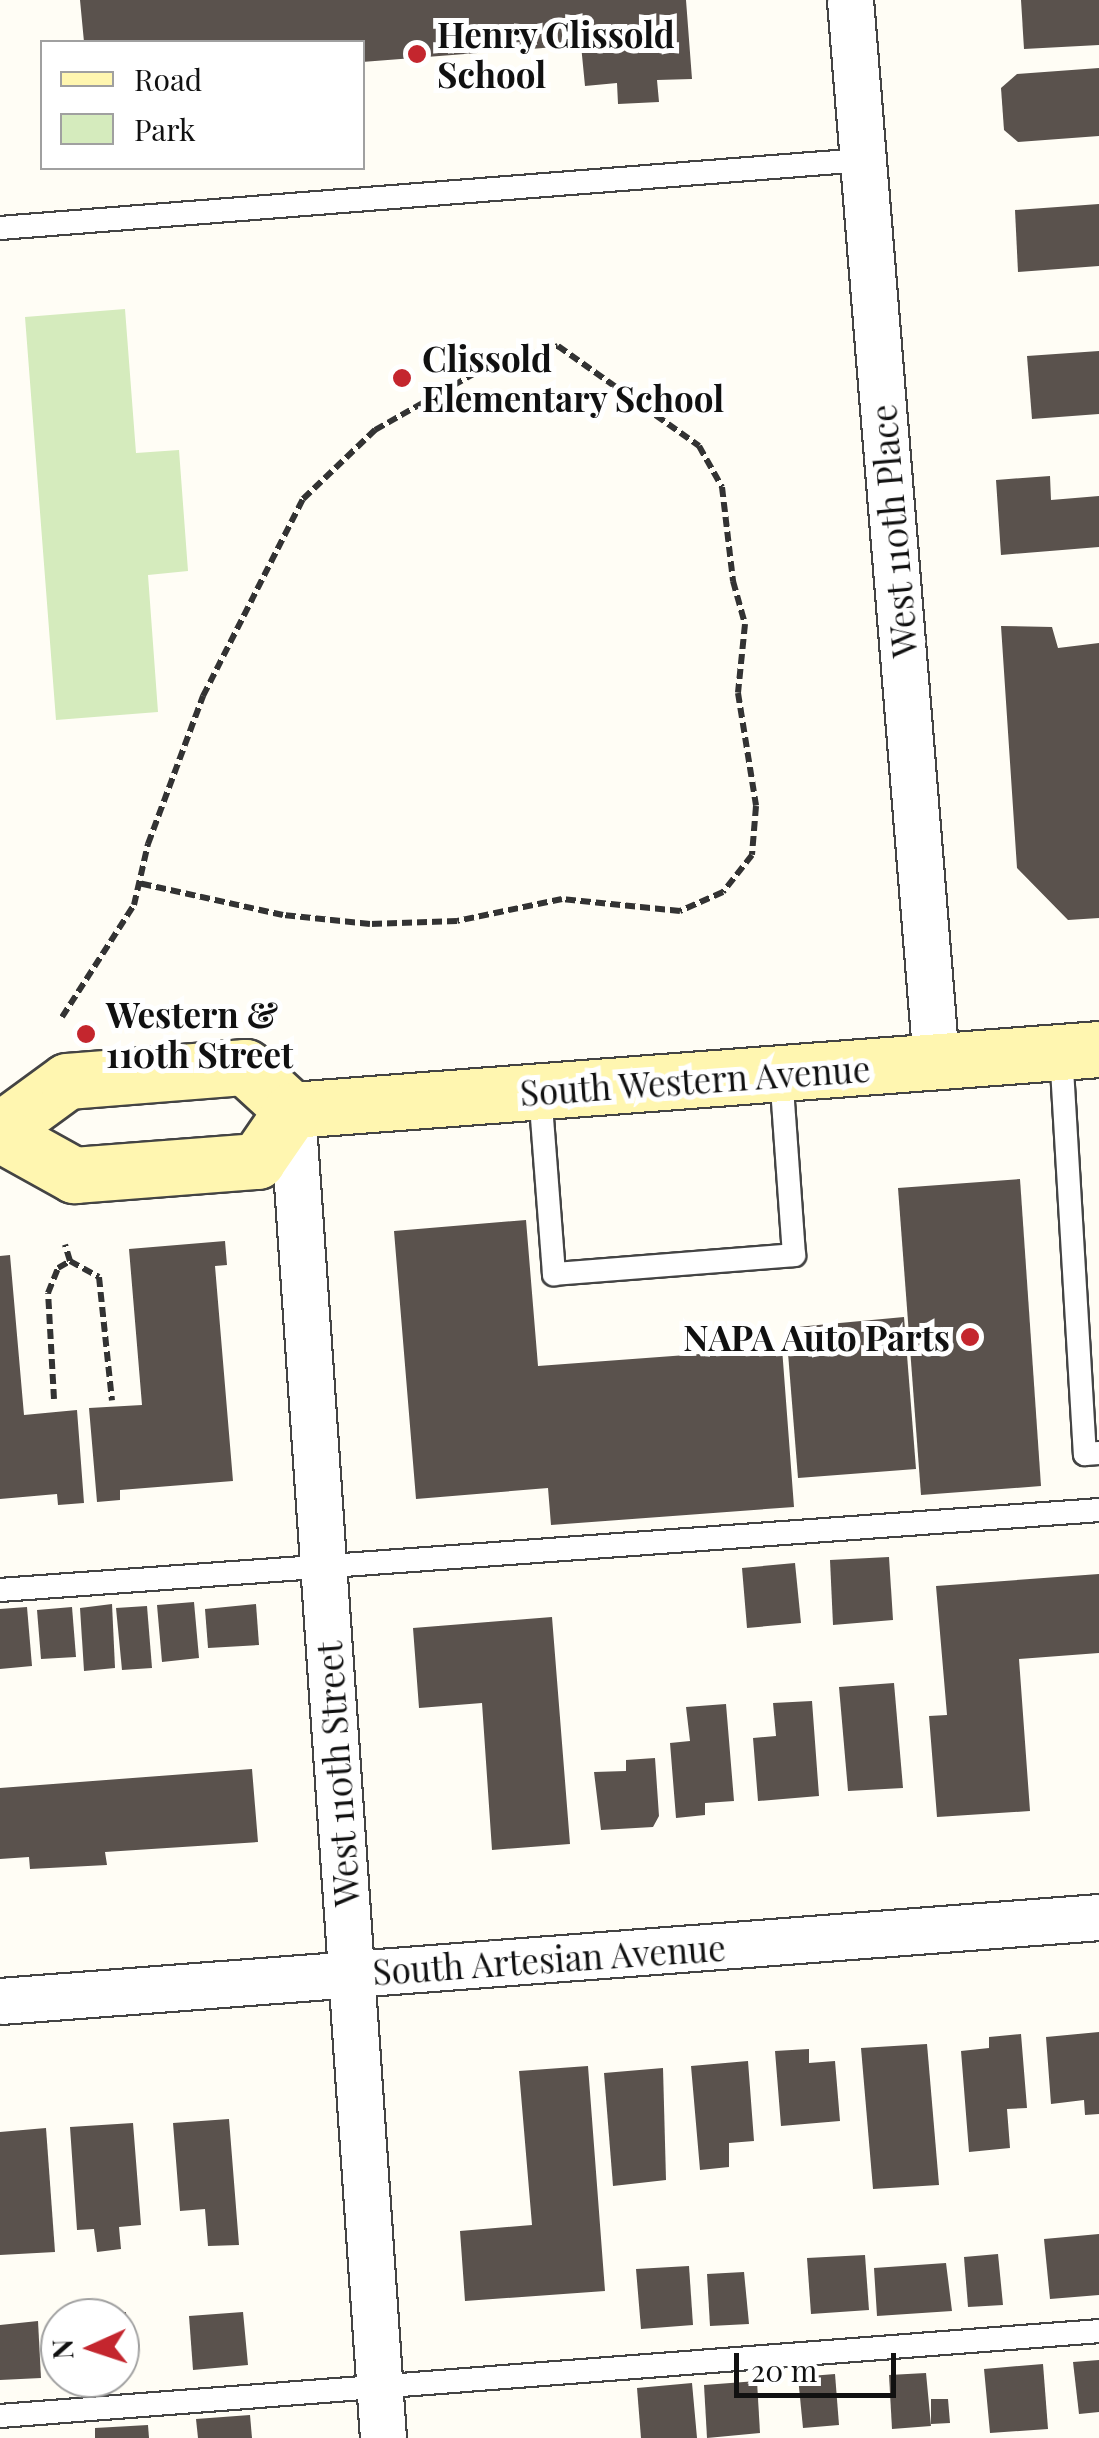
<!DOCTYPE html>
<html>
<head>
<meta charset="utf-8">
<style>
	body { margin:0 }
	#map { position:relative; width:1099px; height:2438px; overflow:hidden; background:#fffdf5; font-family:"Playfair Display",serif }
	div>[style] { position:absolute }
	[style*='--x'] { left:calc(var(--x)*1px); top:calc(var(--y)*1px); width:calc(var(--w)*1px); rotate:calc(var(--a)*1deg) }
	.green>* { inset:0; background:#d5ebbd }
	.building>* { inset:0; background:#5a524d }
	.path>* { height:6px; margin-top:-3px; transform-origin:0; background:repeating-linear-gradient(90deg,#333 0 10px,transparent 0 15px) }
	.roads { filter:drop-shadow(2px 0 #444) drop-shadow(-2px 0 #444) drop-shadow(0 2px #444) drop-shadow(0 -2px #444) }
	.lane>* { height:22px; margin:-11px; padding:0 11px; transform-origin:11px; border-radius:11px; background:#fff }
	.street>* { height:45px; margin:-22.5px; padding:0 22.5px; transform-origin:22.5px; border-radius:22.5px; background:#fff }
	.secondary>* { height:55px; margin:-27.5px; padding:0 27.5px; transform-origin:27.5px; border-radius:27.5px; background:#fff6b0 }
	.dots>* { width:28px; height:28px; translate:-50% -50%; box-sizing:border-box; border:5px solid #fff; border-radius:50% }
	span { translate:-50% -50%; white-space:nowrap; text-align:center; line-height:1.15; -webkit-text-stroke:10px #fff; paint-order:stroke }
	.poi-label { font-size:35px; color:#111; font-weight:700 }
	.left { translate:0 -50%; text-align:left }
	.right { translate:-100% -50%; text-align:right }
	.street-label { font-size:35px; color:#111 }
	.legend { position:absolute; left:40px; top:40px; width:325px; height:130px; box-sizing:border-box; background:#fff; border:2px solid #a0a0a0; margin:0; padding:12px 18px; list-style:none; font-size:30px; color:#111 }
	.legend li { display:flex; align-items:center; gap:20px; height:50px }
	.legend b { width:50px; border:2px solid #a0a0a0 }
	.north { position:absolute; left:40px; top:2298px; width:100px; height:100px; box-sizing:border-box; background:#fff; border:2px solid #a0a0a0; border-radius:50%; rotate:267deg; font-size:28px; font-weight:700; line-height:40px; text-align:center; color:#111 }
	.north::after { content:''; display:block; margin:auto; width:35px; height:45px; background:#c4262e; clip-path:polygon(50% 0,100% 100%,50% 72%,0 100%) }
	.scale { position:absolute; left:734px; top:2353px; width:162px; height:45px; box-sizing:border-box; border:5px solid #111; border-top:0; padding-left:12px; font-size:30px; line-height:35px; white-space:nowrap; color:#111; -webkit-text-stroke:8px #fff; paint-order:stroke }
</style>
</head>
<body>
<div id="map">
	<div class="green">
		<div style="clip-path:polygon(125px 309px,136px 453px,179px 450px,188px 571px,148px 575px,158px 712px,56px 720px,25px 317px)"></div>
	</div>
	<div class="building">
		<div style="clip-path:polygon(80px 0,686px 0,692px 79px,657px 80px,659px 102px,618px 104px,617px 83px,585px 86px,581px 45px,362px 62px,362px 42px,84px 42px)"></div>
		<div style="clip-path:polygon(1021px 0,1099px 0,1099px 45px,1024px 49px)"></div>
		<div style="clip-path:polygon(1099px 68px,1099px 136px,1018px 142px,1004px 130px,1001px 88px,1017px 74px)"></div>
		<div style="clip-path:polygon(1099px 204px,1099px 266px,1018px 272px,1015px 210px)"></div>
		<div style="clip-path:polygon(1099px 351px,1099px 414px,1032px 419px,1027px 356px)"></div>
		<div style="clip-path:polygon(1050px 476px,1051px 500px,1099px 496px,1099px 547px,1001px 555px,996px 480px)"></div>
		<div style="clip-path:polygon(1001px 626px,1052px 627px,1058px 648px,1099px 643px,1099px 918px,1068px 920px,1017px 868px)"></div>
		<div style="clip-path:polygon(1020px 1179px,1041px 1486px,921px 1495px,898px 1188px)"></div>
		<div style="clip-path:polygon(526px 1220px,538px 1366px,782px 1348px,794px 1507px,551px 1525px,548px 1488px,416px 1499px,394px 1231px)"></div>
		<div style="clip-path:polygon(225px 1241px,227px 1265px,215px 1266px,233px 1481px,120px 1490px,120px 1500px,97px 1502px,89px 1408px,142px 1405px,129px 1249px)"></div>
		<div style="clip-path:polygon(10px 1255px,24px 1415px,77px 1410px,84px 1503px,58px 1505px,57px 1494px,0 1499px,0 1256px)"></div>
		<div style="clip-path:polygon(904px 1317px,916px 1469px,798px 1478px,786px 1328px)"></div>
		<div style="clip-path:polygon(889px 1557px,893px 1620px,833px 1625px,830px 1560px)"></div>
		<div style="clip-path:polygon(795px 1563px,801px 1623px,747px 1628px,742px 1568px)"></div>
		<div style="clip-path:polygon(1099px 1574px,1099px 1653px,1019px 1659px,1030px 1811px,937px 1817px,929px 1716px,947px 1715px,936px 1586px)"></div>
		<div style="clip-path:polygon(194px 1602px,199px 1658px,162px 1662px,157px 1605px)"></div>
		<div style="clip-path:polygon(112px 1604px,115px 1668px,84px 1671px,80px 1608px)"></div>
		<div style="clip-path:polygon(256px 1604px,259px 1645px,208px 1648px,205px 1609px)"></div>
		<div style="clip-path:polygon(147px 1606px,152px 1668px,122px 1670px,116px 1608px)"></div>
		<div style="clip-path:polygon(27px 1607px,32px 1666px,0 1669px,0 1609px)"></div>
		<div style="clip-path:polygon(72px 1607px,76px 1657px,41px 1659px,37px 1610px)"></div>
		<div style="clip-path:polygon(552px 1617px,570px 1844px,492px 1850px,482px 1703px,419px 1708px,413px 1628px)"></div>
		<div style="clip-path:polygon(894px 1683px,903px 1788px,848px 1791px,839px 1687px)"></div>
		<div style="clip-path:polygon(812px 1701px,819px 1796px,758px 1801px,753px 1738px,776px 1736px,773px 1703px)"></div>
		<div style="clip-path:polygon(726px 1704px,734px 1801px,705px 1803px,705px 1815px,676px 1818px,670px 1743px,690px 1741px,686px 1707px)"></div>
		<div style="clip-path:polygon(655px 1758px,659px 1816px,653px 1827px,601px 1830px,594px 1772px,626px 1771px,626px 1760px)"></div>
		<div style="clip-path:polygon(252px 1769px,258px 1842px,105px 1852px,107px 1865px,30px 1869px,29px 1857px,0 1859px,0 1788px)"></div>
		<div style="clip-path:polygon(1099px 2032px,1099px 2114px,1085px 2115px,1084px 2100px,1051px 2104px,1046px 2037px)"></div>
		<div style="clip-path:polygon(1021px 2034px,1027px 2108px,1007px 2109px,1010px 2148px,969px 2152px,961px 2051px,989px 2048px,989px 2037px)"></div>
		<div style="clip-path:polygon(927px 2044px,939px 2185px,873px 2189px,861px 2048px)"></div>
		<div style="clip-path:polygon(809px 2049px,809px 2063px,835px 2061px,840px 2121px,781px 2126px,775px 2051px)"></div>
		<div style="clip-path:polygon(748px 2061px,754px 2141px,729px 2143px,729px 2167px,700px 2170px,691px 2066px)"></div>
		<div style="clip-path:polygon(588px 2066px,605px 2291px,465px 2301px,460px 2231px,532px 2225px,519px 2071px)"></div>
		<div style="clip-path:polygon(663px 2068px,666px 2180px,613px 2186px,604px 2073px)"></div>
		<div style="clip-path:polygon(229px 2119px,239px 2245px,208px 2246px,205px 2209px,180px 2211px,173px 2123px)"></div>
		<div style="clip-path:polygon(133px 2123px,141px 2225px,119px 2227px,121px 2249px,97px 2252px,94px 2229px,77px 2230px,70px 2127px)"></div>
		<div style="clip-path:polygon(46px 2128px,55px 2252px,0 2255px,0 2132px)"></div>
		<div style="clip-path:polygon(1099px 2234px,1099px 2295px,1050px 2299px,1044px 2239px)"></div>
		<div style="clip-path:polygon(998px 2254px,1003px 2305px,968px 2307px,964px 2257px)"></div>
		<div style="clip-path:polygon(865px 2255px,869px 2310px,811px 2314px,807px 2258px)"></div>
		<div style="clip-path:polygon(946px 2263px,952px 2311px,877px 2316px,874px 2268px)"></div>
		<div style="clip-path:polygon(689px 2266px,693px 2325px,641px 2329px,636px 2269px)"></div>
		<div style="clip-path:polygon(744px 2272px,749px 2324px,710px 2326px,707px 2274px)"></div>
		<div style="clip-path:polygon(126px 2312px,130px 2371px,120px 2372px,120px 2318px,80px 2315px)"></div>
		<div style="clip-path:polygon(243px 2312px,248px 2365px,193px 2370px,189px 2316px)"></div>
		<div style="clip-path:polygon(38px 2321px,41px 2378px,0 2380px,0 2325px)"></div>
		<div style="clip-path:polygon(1099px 2360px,1099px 2412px,1079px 2414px,1073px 2362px)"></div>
		<div style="clip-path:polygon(1043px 2364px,1048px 2429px,990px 2433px,984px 2369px)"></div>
		<div style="clip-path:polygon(926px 2373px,931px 2426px,892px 2429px,889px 2375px)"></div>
		<div style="clip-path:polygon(835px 2374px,839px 2425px,803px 2428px,798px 2377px)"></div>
		<div style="clip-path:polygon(757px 2381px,760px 2433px,707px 2438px,704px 2385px)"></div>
		<div style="clip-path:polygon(692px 2383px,697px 2438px,641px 2438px,637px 2388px)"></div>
		<div style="clip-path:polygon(931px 2399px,948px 2399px,950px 2423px,931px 2424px)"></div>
		<div style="clip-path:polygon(250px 2415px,252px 2438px,198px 2438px,196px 2419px)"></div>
		<div style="clip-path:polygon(148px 2425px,149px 2438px,95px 2438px,95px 2428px)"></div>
	</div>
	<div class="path">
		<div style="--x:62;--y:1017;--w:133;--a:-57.3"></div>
		<div style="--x:134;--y:905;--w:63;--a:-77.1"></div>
		<div style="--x:148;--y:844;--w:158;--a:-69.6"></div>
		<div style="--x:203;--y:696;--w:221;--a:-63.1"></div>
		<div style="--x:303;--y:499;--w:100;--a:-43.8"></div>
		<div style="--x:375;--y:430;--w:125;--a:-29.6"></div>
		<div style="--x:484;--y:368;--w:77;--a:-16.6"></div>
		<div style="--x:558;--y:346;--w:173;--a:35.3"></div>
		<div style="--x:699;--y:446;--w:47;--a:60.7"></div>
		<div style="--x:722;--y:487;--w:95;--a:83.3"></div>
		<div style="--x:733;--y:581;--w:45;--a:74.4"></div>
		<div style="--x:745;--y:624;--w:69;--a:95.8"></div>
		<div style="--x:738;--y:693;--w:114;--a:80.9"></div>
		<div style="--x:756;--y:806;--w:49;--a:94.7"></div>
		<div style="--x:752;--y:855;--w:47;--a:128.1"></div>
		<div style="--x:723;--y:892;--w:47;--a:156.2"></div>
		<div style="--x:680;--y:911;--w:119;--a:-174.2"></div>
		<div style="--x:562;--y:899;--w:107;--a:168.2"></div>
		<div style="--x:457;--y:921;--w:87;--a:178"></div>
		<div style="--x:370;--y:924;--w:87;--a:-174.1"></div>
		<div style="--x:283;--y:915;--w:148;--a:-167.5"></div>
		<div style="--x:70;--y:1261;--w:33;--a:29"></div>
		<div style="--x:99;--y:1277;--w:124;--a:84"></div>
		<div style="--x:54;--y:1399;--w:106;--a:-93.2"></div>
		<div style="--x:48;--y:1293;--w:27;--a:-68"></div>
		<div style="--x:58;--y:1268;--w:14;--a:-30"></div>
		<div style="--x:70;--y:1261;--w:17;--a:-107"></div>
	</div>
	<div class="roads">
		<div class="lane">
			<div style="--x:0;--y:228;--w:865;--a:-4.51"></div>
			<div style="--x:1061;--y:1052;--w:403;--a:86.6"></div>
			<div style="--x:1085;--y:1454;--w:14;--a:-4"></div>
			<div style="--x:540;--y:1092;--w:183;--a:85.6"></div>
			<div style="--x:554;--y:1274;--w:241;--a:-4.5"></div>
			<div style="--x:794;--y:1255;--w:181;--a:-94.1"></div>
			<div style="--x:0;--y:1590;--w:1102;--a:-4.16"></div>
			<div style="--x:0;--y:2416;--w:1102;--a:-4.42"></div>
		</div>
		<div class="street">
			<div style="--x:850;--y:0;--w:1064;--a:85.37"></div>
			<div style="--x:292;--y:1110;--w:1331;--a:86.08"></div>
			<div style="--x:0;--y:2001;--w:1102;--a:-4.37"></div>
		</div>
		<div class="secondary">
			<div style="--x:0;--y:1130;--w:83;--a:-36.2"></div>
			<div style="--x:67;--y:1081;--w:179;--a:-4.5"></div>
			<div style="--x:245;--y:1067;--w:64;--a:42.5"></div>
			<div style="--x:292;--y:1110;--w:809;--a:-4.32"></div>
			<div style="--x:0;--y:1134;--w:85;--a:29"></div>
			<div style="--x:74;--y:1175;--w:184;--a:-4.4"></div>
			<div style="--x:257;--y:1161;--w:62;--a:-55.5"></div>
		</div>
	</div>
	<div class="dots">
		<div style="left:417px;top:54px;background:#c4262e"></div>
		<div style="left:402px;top:378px;background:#c4262e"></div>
		<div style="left:86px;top:1034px;background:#c4262e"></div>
		<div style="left:970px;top:1337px;background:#c4262e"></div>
	</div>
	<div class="poi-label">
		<span class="left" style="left:437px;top:54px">Henry Clissold<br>School</span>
		<span class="left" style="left:422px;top:378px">Clissold<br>Elementary School</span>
		<span class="left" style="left:106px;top:1034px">Western &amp;<br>110th Street</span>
		<span class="right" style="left:950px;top:1337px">NAPA Auto Parts</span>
	</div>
	<div class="street-label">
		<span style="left:893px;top:531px;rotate:-95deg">West 110th Place</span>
		<span style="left:695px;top:1080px;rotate:-4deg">South Western Avenue</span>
		<span style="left:337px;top:1774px;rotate:-94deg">West 110th Street</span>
		<span style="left:549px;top:1959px;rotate:-4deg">South Artesian Avenue</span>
	</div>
	<ul class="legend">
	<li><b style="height:12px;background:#fff6b0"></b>Road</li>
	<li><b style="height:28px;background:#d5ebbd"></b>Park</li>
	</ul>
	<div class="north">N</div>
	<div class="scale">20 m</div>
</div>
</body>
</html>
